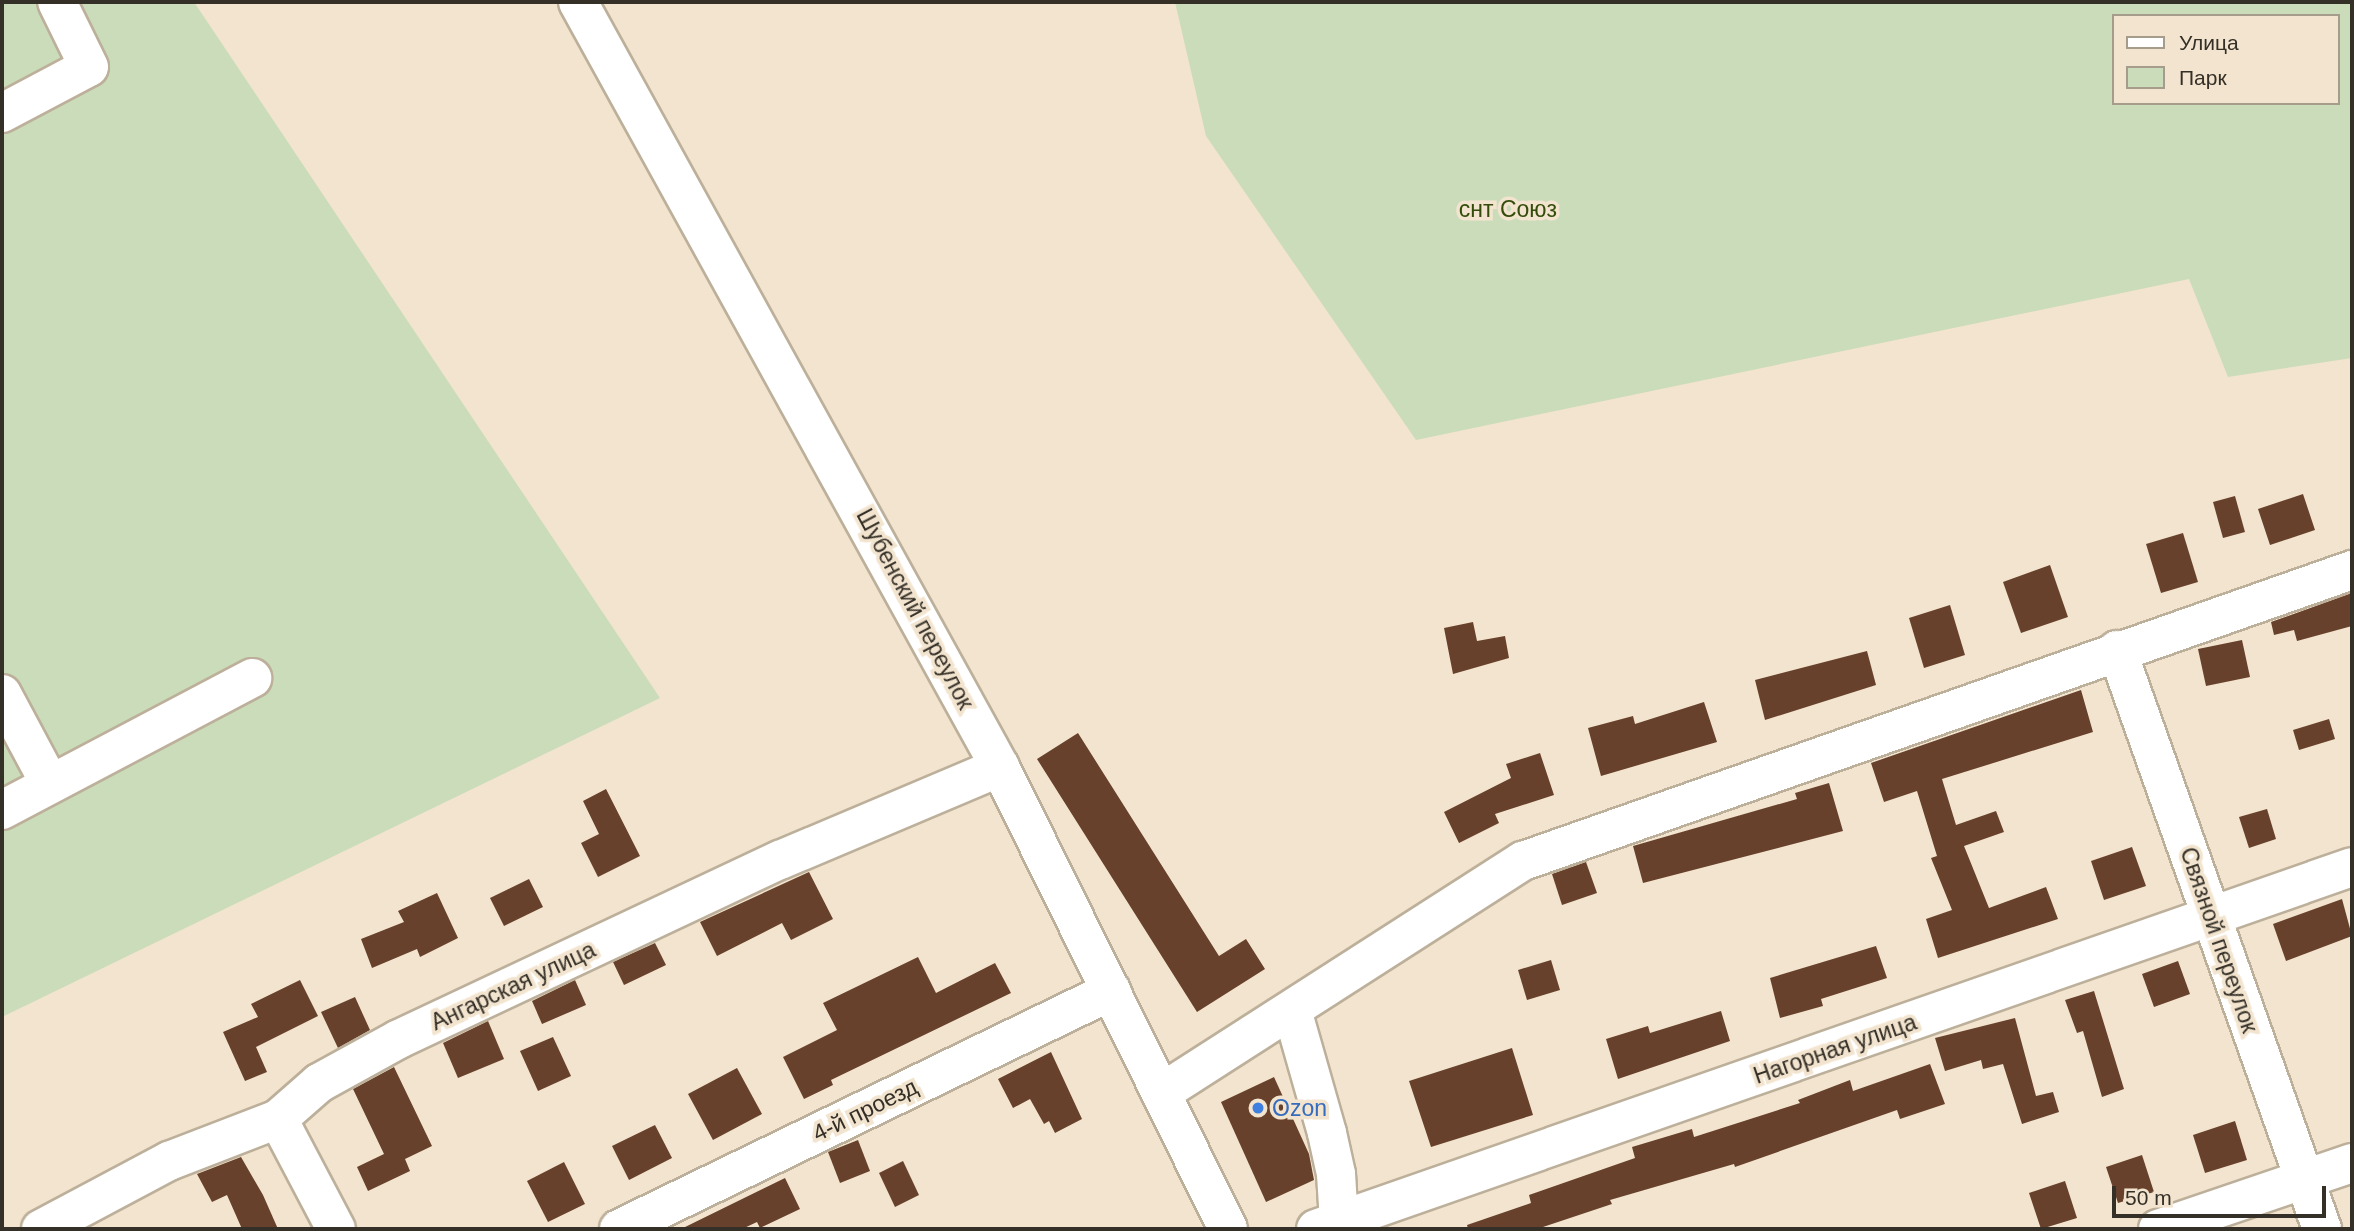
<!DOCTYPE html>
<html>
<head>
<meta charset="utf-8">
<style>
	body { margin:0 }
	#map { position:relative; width:2354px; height:1231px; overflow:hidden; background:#f2e4ce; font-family:Arial,sans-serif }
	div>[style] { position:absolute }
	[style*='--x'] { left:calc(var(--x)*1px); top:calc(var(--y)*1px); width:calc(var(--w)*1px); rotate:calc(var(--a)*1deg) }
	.green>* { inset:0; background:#cbdcba }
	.building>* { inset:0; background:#68412c }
	.roads { filter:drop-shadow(2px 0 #bdb09b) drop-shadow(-2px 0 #bdb09b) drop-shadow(0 2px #bdb09b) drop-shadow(0 -2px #bdb09b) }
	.minor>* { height:38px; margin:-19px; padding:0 19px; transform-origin:19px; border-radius:19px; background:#fff }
	.major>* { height:38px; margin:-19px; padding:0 19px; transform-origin:19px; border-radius:19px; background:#fff }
	.dots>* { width:19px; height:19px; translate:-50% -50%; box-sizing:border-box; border:4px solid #f2e4ce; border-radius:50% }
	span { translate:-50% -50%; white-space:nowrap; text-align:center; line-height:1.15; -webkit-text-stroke:7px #f2e4ce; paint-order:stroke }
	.park-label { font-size:23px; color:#334c0a }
	.street-label { font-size:23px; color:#342f27 }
	.shop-label { font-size:23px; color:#366cbe }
	.left { translate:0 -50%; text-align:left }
	.frame { position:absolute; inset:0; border:4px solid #342f27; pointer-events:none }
	.legend { position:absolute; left:2112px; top:14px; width:228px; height:91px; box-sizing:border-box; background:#f2e4ce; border:2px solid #a69c8b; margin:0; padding:9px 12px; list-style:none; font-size:21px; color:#342f27 }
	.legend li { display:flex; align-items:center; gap:14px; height:35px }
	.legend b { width:35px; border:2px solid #a69c8b }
	.scale { position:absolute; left:2112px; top:1186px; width:214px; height:32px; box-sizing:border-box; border:4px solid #342f27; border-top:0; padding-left:9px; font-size:21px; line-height:24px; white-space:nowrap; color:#342f27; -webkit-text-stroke:5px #f2e4ce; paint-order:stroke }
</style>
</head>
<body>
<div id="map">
	<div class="green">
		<div style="clip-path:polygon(2px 2px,194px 2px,660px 698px,2px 1017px)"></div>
		<div style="clip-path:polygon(evenodd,1175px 2px,2352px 2px,2352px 358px,2228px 377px,2189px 279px,1416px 440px,1206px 136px,1175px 2px,2114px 16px,2338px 16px,2338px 103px,2114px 103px,2114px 16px)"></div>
	</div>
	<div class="building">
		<div style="clip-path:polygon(2303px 494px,2315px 530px,2270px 545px,2258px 509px)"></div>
		<div style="clip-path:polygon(2235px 496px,2245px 532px,2223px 538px,2213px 502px)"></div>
		<div style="clip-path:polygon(2183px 533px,2198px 582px,2161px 593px,2146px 544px)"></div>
		<div style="clip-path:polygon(2050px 565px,2068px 617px,2021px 633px,2003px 582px)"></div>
		<div style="clip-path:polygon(2352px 593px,2352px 626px,2297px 641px,2294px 630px,2274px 635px,2271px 622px)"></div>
		<div style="clip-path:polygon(1950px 605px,1965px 655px,1924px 668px,1909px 618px)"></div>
		<div style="clip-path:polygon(1473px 622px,1477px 641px,1505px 636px,1509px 658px,1453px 674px,1444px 628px)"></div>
		<div style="clip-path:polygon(2242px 640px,2250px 677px,2206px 686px,2198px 649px)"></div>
		<div style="clip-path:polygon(1867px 651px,1876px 685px,1765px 720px,1755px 680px)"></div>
		<div style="clip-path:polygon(2081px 690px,2093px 732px,1942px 779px,1956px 825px,1996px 811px,2004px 832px,1964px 846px,1989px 908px,2046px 887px,2058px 919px,1938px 958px,1926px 919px,1952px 910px,1931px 858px,1937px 856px,1917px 791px,1884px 802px,1871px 763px)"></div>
		<div style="clip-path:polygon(1704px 702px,1717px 742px,1601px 776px,1588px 728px,1633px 716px,1635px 724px)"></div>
		<div style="clip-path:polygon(2329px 719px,2335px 739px,2299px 750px,2293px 730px)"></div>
		<div style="clip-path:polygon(1078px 733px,1219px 956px,1246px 939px,1265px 969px,1197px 1012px,1037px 759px)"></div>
		<div style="clip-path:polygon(1540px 753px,1554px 795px,1495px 814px,1499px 823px,1459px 843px,1444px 812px,1511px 778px,1506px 764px)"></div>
		<div style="clip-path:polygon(1829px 783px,1843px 831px,1643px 883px,1633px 846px,1797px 799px,1795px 793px)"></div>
		<div style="clip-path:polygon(606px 789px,640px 856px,598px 877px,581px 843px,599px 834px,583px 801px)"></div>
		<div style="clip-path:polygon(2267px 809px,2276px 839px,2249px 848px,2239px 817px)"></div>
		<div style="clip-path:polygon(2132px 847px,2146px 886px,2104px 900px,2091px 861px)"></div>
		<div style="clip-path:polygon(1586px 862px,1597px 893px,1562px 905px,1552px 874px)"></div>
		<div style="clip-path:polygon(809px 872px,833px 919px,791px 940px,782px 923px,717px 956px,700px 922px)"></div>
		<div style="clip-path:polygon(529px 879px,543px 907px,504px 926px,490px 898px)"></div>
		<div style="clip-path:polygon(437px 893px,458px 938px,420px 957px,417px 949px,372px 968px,361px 939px,404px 922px,398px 911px)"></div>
		<div style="clip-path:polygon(2342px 899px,2352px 936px,2286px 961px,2273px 924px)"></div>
		<div style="clip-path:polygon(655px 943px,666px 965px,624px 985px,613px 962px)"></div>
		<div style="clip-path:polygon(1876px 946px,1887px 978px,1821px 999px,1823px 1006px,1780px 1018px,1770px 978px)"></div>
		<div style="clip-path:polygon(918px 957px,936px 993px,995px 963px,1011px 993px,831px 1080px,833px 1085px,804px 1099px,783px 1057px,837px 1030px,823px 1003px)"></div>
		<div style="clip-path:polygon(1551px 960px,1560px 990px,1527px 1000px,1518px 970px)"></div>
		<div style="clip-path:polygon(2178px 961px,2190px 994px,2154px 1007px,2142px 974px)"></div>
		<div style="clip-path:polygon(300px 980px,318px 1016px,256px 1047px,267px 1072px,245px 1081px,223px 1032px,258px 1017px,251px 1004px)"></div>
		<div style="clip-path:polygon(575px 980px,586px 1005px,542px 1024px,532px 1001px)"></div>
		<div style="clip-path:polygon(2094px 991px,2124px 1089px,2102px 1097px,2083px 1031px,2077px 1033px,2065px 1000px)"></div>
		<div style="clip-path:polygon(355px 997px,370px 1030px,338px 1048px,321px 1012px)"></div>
		<div style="clip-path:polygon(1721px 1011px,1730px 1041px,1618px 1079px,1606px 1039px,1648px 1026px,1650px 1033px)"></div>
		<div style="clip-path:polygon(2015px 1018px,2036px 1096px,2053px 1092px,2059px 1112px,2022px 1124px,2003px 1064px,1983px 1069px,1981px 1060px,1945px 1071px,1935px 1038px)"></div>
		<div style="clip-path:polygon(488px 1021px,504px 1059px,458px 1078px,443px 1043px)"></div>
		<div style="clip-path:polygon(553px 1037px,571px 1076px,538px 1091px,520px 1051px)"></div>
		<div style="clip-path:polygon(1512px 1048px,1533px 1115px,1431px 1147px,1409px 1081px)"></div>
		<div style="clip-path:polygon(1051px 1052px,1082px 1119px,1055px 1133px,1049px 1121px,1044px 1124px,1030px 1099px,1013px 1108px,998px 1079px)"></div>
		<div style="clip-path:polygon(1930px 1064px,1945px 1104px,1900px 1119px,1897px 1110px,1735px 1167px,1734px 1164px,1610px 1200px,1612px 1204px,1537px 1229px,1468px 1229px,1467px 1225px,1531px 1203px,1529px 1195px,1635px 1158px,1632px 1147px,1692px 1129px,1694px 1137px,1800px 1103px,1798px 1100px,1850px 1080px,1853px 1091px)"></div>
		<div style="clip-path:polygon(394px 1067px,432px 1146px,405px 1159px,410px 1171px,368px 1191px,357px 1167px,384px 1154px,353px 1089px)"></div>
		<div style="clip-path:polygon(737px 1068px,762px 1114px,713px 1140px,688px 1094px)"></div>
		<div style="clip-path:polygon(1274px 1077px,1309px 1154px,1314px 1180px,1266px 1202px,1221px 1102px)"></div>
		<div style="clip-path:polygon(2235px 1121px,2247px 1160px,2205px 1173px,2193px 1135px)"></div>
		<div style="clip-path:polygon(655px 1125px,672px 1158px,629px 1180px,612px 1146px)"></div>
		<div style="clip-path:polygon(858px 1140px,870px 1171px,840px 1183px,828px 1152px)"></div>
		<div style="clip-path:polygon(2142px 1155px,2154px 1192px,2118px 1203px,2106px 1167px)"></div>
		<div style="clip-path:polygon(241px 1157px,263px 1195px,278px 1229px,242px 1229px,227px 1195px,212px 1202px,197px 1174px)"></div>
		<div style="clip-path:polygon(903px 1161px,919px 1195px,895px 1207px,879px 1173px)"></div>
		<div style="clip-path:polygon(564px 1162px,585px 1204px,548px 1222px,527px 1181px)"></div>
		<div style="clip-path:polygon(785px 1178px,800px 1209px,760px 1228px,757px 1222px,742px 1229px,681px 1229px)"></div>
		<div style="clip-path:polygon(2065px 1181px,2077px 1218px,2041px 1229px,2029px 1193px)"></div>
	</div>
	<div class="roads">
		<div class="minor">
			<div style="--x:2;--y:113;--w:98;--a:-27.9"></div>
			<div style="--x:89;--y:67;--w:72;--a:-116.2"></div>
			<div style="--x:2117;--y:650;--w:614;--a:70.5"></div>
			<div style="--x:2;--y:694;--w:102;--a:61.9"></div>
			<div style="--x:2;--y:810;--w:283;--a:-27.8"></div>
			<div style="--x:1292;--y:1010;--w:128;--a:74.1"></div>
			<div style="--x:1327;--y:1133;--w:42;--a:77.6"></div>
			<div style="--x:1336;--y:1174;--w:48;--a:86.4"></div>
			<div style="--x:1161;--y:1093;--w:430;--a:-32.7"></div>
			<div style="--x:1523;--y:861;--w:879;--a:-19.34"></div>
			<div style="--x:278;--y:1119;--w:124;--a:62.2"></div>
			<div style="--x:41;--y:1229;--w:145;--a:-28"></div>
			<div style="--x:169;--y:1161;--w:117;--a:-21.1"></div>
			<div style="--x:278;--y:1119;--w:55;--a:-41.3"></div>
			<div style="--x:319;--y:1083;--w:91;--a:-28.8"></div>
			<div style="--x:399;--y:1039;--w:421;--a:-25.2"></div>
			<div style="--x:780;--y:860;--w:239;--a:-22.9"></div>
			<div style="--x:619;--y:1229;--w:547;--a:-25.81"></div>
			<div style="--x:1316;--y:1229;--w:1097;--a:-19.26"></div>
			<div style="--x:2158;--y:1229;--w:205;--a:-18.8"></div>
		</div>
		<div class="major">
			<div style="--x:578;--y:2;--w:874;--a:61.12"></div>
			<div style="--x:1000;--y:767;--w:515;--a:63.73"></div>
		</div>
	</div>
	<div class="dots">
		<div style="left:1258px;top:1108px;background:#3f7fe0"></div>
	</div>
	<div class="park-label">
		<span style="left:1508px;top:209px">снт Союз</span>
	</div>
	<div class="street-label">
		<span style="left:915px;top:609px;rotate:62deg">Шубенский переулок</span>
		<span style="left:2219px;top:940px;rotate:71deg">Связной переулок</span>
		<span style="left:513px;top:986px;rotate:-25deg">Ангарская улица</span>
		<span style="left:1835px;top:1049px;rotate:-19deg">Нагорная улица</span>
		<span style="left:865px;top:1110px;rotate:-26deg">4-й проезд</span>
	</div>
	<div class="shop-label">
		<span class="left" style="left:1272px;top:1108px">Ozon</span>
	</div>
	<div class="frame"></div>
	<ul class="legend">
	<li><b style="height:9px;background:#fff"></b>Улица</li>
	<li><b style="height:19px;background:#cbdcba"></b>Парк</li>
	</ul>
	<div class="scale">50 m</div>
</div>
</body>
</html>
